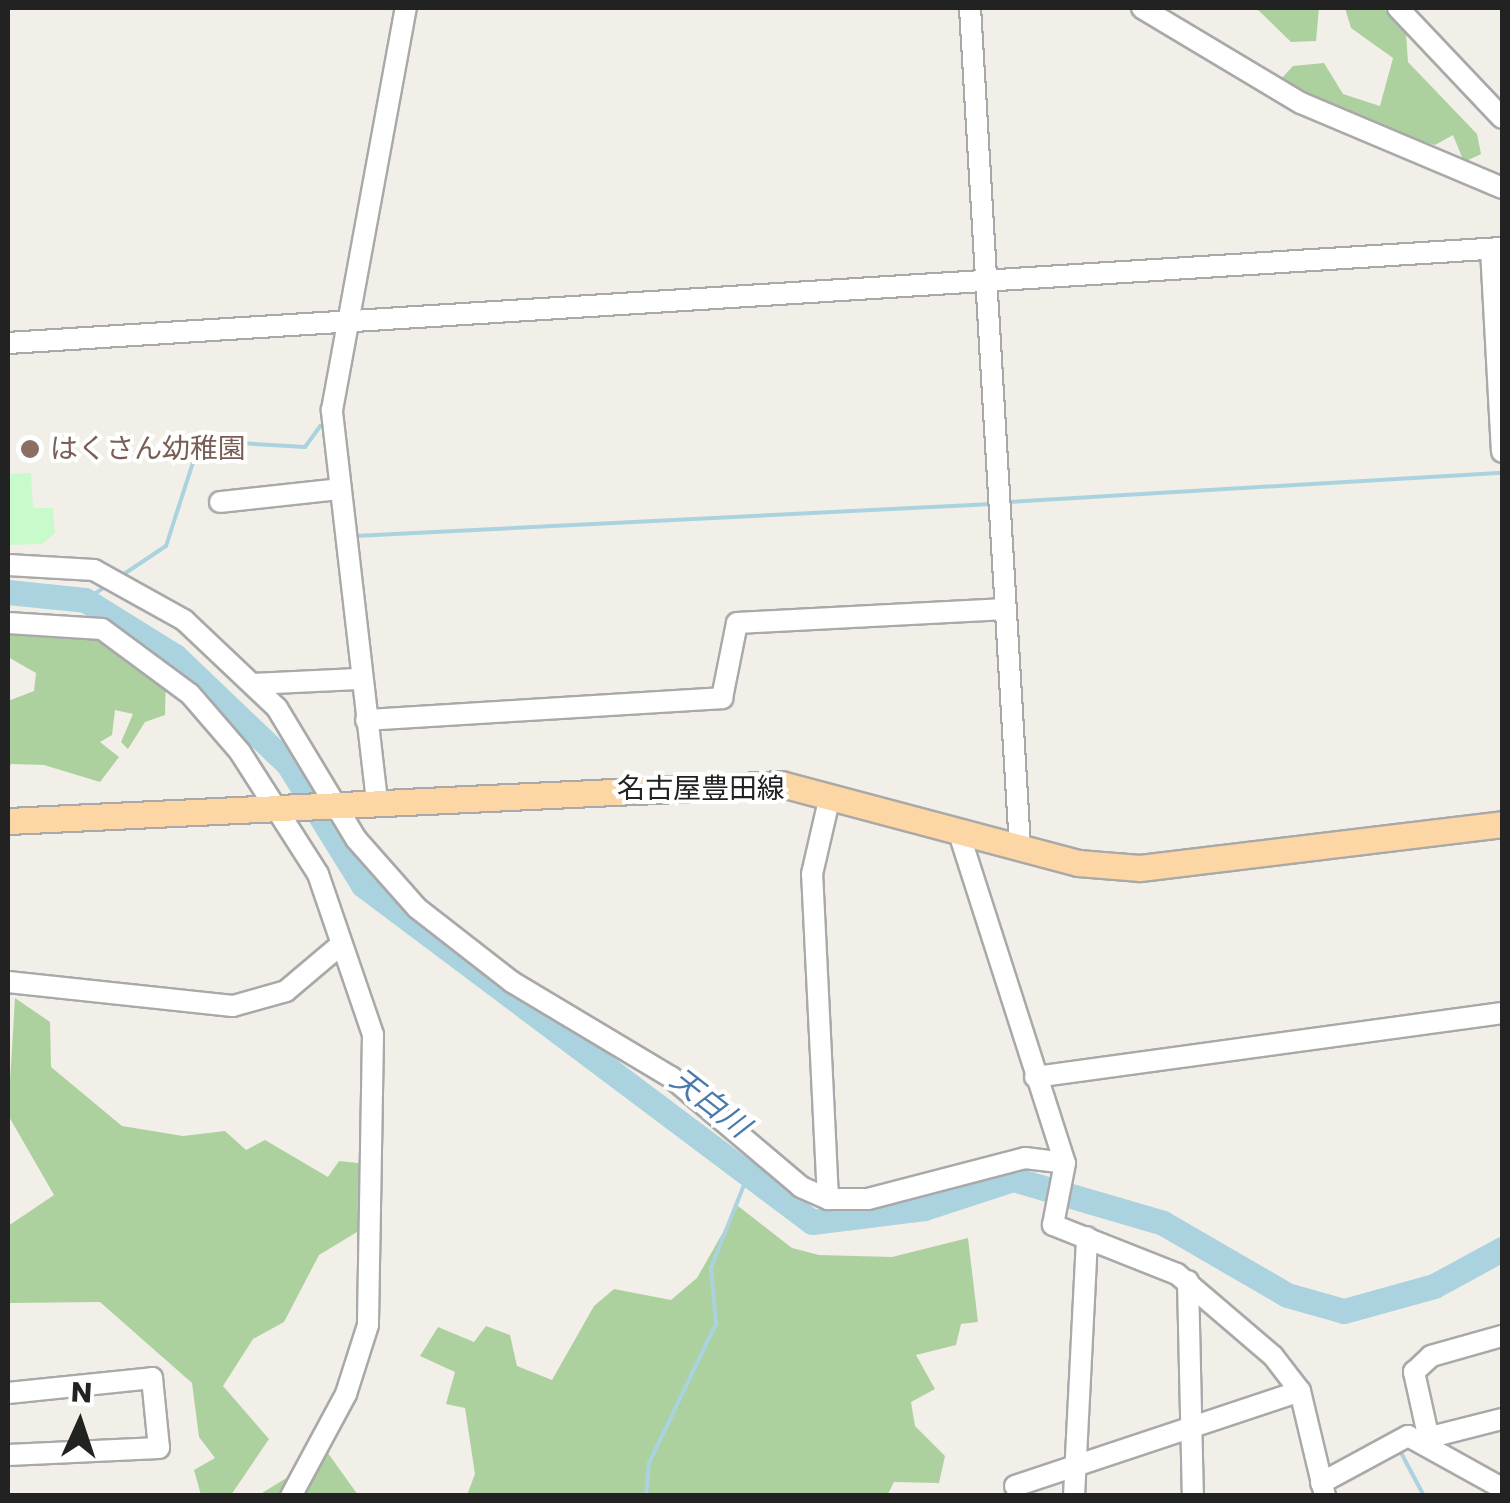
<!DOCTYPE html>
<html>
<head>
<meta charset="utf-8">
<style>
	body { margin:0 }
	#map { position:relative; width:1510px; height:1503px; overflow:hidden; background:#f2efe9; font-family:Poppins,"Noto Sans JP",sans-serif }
	div>[style] { position:absolute }
	[style*='--x'] { left:calc(var(--x)*1px); top:calc(var(--y)*1px); width:calc(var(--w)*1px); rotate:calc(var(--a)*1deg) }
	.forest>* { inset:0; background:#add19e }
	.park>* { inset:0; background:#c8facc }
	.stream>* { height:4px; margin:-2px; padding:0 2px; transform-origin:2px; border-radius:2px; background:#aad3df }
	.river>* { height:25px; margin:-12.5px; padding:0 12.5px; transform-origin:12.5px; border-radius:12.5px; background:#aad3df }
	.roads { filter:drop-shadow(2px 0 #a9a9a9) drop-shadow(-2px 0 #a9a9a9) drop-shadow(0 2px #a9a9a9) drop-shadow(0 -2px #a9a9a9) }
	.minor>* { height:20px; margin:-10px; padding:0 10px; transform-origin:10px; border-radius:10px; background:#fff }
	.major>* { height:25px; margin:-12.5px; padding:0 12.5px; transform-origin:12.5px; border-radius:12.5px; background:#fcd6a4 }
	.dots>* { width:28px; height:28px; translate:-50% -50%; box-sizing:border-box; border:5px solid #fff; border-radius:50% }
	span { translate:-50% -50%; white-space:nowrap; text-align:center; line-height:1.15; -webkit-text-stroke:8px #fff; paint-order:stroke }
	.education-label { font-size:28px; color:#785e54 }
	.left { translate:0 -50%; text-align:left }
	.street-label { font-size:28px; color:#222 }
	.water-label { font-size:30px; color:#4a7aab; font-style:italic }
	.frame { position:absolute; inset:0; border:10px solid #222; pointer-events:none }
	.north { position:absolute; left:30px; top:1373px; width:100px; height:100px; -webkit-text-stroke:8px #fff; paint-order:stroke; rotate:3deg; font-size:28px; font-weight:700; line-height:40px; text-align:center; color:#222 }
	.north::after { content:''; display:block; margin:auto; width:35px; height:45px; background:#222; clip-path:polygon(50% 0,100% 100%,50% 72%,0 100%) }
</style>
</head>
<body>
<div id="map">
	<div class="forest">
		<div style="clip-path:polygon(1256px 8px,1319px 8px,1316px 41px,1291px 42px)"></div>
		<div style="clip-path:polygon(1345px 8px,1383px 8px,1406px 33px,1408px 62px,1477px 134px,1481px 154px,1464px 162px,1453px 135px,1435px 145px,1373px 127px,1279px 81px,1293px 66px,1324px 63px,1343px 94px,1380px 106px,1393px 58px,1351px 28px)"></div>
		<div style="clip-path:polygon(86px 628px,166px 675px,165px 715px,145px 722px,128px 749px,121px 742px,133px 714px,115px 710px,112px 735px,100px 742px,119px 757px,100px 782px,44px 765px,11px 764px,8px 773px,8px 701px,34px 691px,36px 673px,8px 657px,8px 631px)"></div>
		<div style="clip-path:polygon(15px 998px,50px 1022px,51px 1067px,122px 1126px,183px 1136px,225px 1131px,246px 1150px,265px 1140px,328px 1177px,339px 1161px,367px 1164px,362px 1229px,319px 1255px,284px 1322px,253px 1339px,223px 1386px,269px 1439px,231px 1495px,201px 1495px,194px 1470px,215px 1458px,199px 1437px,192px 1383px,100px 1302px,8px 1303px,8px 1226px,54px 1195px,8px 1115px)"></div>
		<div style="clip-path:polygon(738px 1206px,792px 1248px,819px 1255px,892px 1257px,968px 1238px,978px 1322px,961px 1324px,956px 1345px,916px 1355px,935px 1389px,911px 1402px,915px 1426px,945px 1456px,939px 1483px,894px 1482px,887px 1496px,467px 1495px,475px 1474px,465px 1408px,446px 1404px,455px 1372px,420px 1356px,438px 1327px,474px 1342px,486px 1326px,510px 1335px,517px 1366px,552px 1380px,594px 1306px,614px 1289px,671px 1300px,697px 1278px)"></div>
		<div style="clip-path:polygon(325px 1449px,358px 1495px,257px 1496px,293px 1474px)"></div>
	</div>
	<div class="park">
		<div style="clip-path:polygon(31px 473px,33px 508px,53px 508px,55px 533px,42px 544px,8px 545px,8px 474px)"></div>
	</div>
	<div class="stream">
		<div style="--x:1008;--y:502;--w:495;--a:-3.4"></div>
		<div style="--x:355;--y:536;--w:638;--a:-2.88"></div>
		<div style="--x:121;--y:576;--w:54;--a:-33.7"></div>
		<div style="--x:166;--y:546;--w:98;--a:-72.1"></div>
		<div style="--x:196;--y:453;--w:28;--a:-23"></div>
		<div style="--x:222;--y:442;--w:83;--a:3.4"></div>
		<div style="--x:305;--y:447;--w:26;--a:-54"></div>
		<div style="--x:85;--y:600;--w:24;--a:-33"></div>
		<div style="--x:1399;--y:1449;--w:53;--a:62"></div>
		<div style="--x:646;--y:1496;--w:33;--a:-85"></div>
		<div style="--x:649;--y:1463;--w:154;--a:-64.3"></div>
		<div style="--x:716;--y:1324;--w:56;--a:-95.1"></div>
		<div style="--x:711;--y:1268;--w:100;--a:-68.3"></div>
	</div>
	<div class="river">
		<div style="--x:8;--y:592;--w:77;--a:5.9"></div>
		<div style="--x:85;--y:600;--w:106;--a:31.9"></div>
		<div style="--x:175;--y:656;--w:156;--a:43.7"></div>
		<div style="--x:288;--y:764;--w:142;--a:58.2"></div>
		<div style="--x:363;--y:885;--w:561;--a:36.89"></div>
		<div style="--x:812;--y:1222;--w:113;--a:-7.1"></div>
		<div style="--x:924;--y:1208;--w:94;--a:-18"></div>
		<div style="--x:1013;--y:1179;--w:156;--a:16.3"></div>
		<div style="--x:1163;--y:1223;--w:143;--a:30.1"></div>
		<div style="--x:1287;--y:1295;--w:59;--a:15.7"></div>
		<div style="--x:1344;--y:1311;--w:93;--a:-15.5"></div>
		<div style="--x:1434;--y:1286;--w:77;--a:-28.6"></div>
	</div>
	<div class="roads">
		<div class="minor">
			<div style="--x:970;--y:8;--w:840;--a:86.59"></div>
			<div style="--x:1142;--y:8;--w:185;--a:30.9"></div>
			<div style="--x:1301;--y:103;--w:218;--a:22.9"></div>
			<div style="--x:1398;--y:8;--w:151;--a:46.6"></div>
			<div style="--x:1491;--y:249;--w:203;--a:86.9"></div>
			<div style="--x:8;--y:343;--w:1497;--a:-3.64"></div>
			<div style="--x:220;--y:502;--w:121;--a:-6.2"></div>
			<div style="--x:8;--y:565;--w:86;--a:3.3"></div>
			<div style="--x:94;--y:570;--w:103;--a:29.1"></div>
			<div style="--x:184;--y:620;--w:128;--a:43.4"></div>
			<div style="--x:277;--y:708;--w:153;--a:58.9"></div>
			<div style="--x:356;--y:839;--w:92;--a:48.5"></div>
			<div style="--x:417;--y:908;--w:120;--a:37.9"></div>
			<div style="--x:512;--y:982;--w:185;--a:30.9"></div>
			<div style="--x:671;--y:1077;--w:170;--a:40.2"></div>
			<div style="--x:801;--y:1187;--w:30;--a:24"></div>
			<div style="--x:828;--y:1199;--w:40;--a:0"></div>
			<div style="--x:868;--y:1199;--w:162;--a:-14.6"></div>
			<div style="--x:1025;--y:1158;--w:40;--a:7.1"></div>
			<div style="--x:8;--y:623;--w:94;--a:3.7"></div>
			<div style="--x:102;--y:629;--w:109;--a:36.5"></div>
			<div style="--x:190;--y:694;--w:77;--a:49.2"></div>
			<div style="--x:240;--y:752;--w:145;--a:57.4"></div>
			<div style="--x:318;--y:874;--w:170;--a:71.1"></div>
			<div style="--x:373;--y:1035;--w:290;--a:91"></div>
			<div style="--x:368;--y:1325;--w:72;--a:107.7"></div>
			<div style="--x:346;--y:1394;--w:116;--a:118.3"></div>
			<div style="--x:253;--y:684;--w:105;--a:-2.7"></div>
			<div style="--x:366;--y:720;--w:357;--a:-3.5"></div>
			<div style="--x:722;--y:698;--w:76;--a:-78.7"></div>
			<div style="--x:737;--y:623;--w:269;--a:-3"></div>
			<div style="--x:377;--y:801;--w:394;--a:-96.6"></div>
			<div style="--x:332;--y:410;--w:409;--a:-79.6"></div>
			<div style="--x:958;--y:830;--w:350;--a:72.2"></div>
			<div style="--x:1065;--y:1163;--w:63;--a:101"></div>
			<div style="--x:1053;--y:1225;--w:133;--a:21.6"></div>
			<div style="--x:1177;--y:1274;--w:126;--a:40.5"></div>
			<div style="--x:1273;--y:1356;--w:44;--a:52.4"></div>
			<div style="--x:1300;--y:1391;--w:108;--a:76.6"></div>
			<div style="--x:8;--y:982;--w:226;--a:6.1"></div>
			<div style="--x:233;--y:1006;--w:55;--a:-15.8"></div>
			<div style="--x:286;--y:991;--w:70;--a:-40.3"></div>
			<div style="--x:1035;--y:1077;--w:471;--a:-7.8"></div>
			<div style="--x:828;--y:1199;--w:325;--a:-92.8"></div>
			<div style="--x:812;--y:874;--w:80;--a:-77"></div>
			<div style="--x:1188;--y:1281;--w:215;--a:88.7"></div>
			<div style="--x:8;--y:1393;--w:145;--a:-5.9"></div>
			<div style="--x:152;--y:1378;--w:70;--a:84.3"></div>
			<div style="--x:159;--y:1448;--w:151;--a:177.3"></div>
			<div style="--x:1428;--y:1435;--w:65;--a:-102.5"></div>
			<div style="--x:1414;--y:1372;--w:23;--a:-43"></div>
			<div style="--x:1431;--y:1356;--w:74;--a:-15.7"></div>
			<div style="--x:1419;--y:1440;--w:86;--a:-14.2"></div>
			<div style="--x:1321;--y:1483;--w:99;--a:-28.4"></div>
			<div style="--x:1408;--y:1436;--w:107;--a:29"></div>
			<div style="--x:1015;--y:1486;--w:300;--a:-18.4"></div>
			<div style="--x:1074;--y:1496;--w:259;--a:-87.1"></div>
		</div>
		<div class="major">
			<div style="--x:8;--y:821;--w:774;--a:-2.74"></div>
			<div style="--x:781;--y:784;--w:307;--a:14.9"></div>
			<div style="--x:1078;--y:863;--w:62;--a:4.6"></div>
			<div style="--x:1140;--y:868;--w:365;--a:-6.9"></div>
		</div>
	</div>
	<div class="dots">
		<div style="left:30px;top:449px;background:#8d6e63"></div>
	</div>
	<div class="education-label">
		<span class="left" style="left:50px;top:449px">はくさん幼稚園</span>
	</div>
	<div class="street-label">
		<span style="left:701px;top:789px">名古屋豊田線</span>
	</div>
	<div class="water-label">
		<span style="left:710px;top:1103px;rotate:38deg">天白川</span>
	</div>
	<div class="frame"></div>
	<div class="north">N</div>
</div>
</body>
</html>
